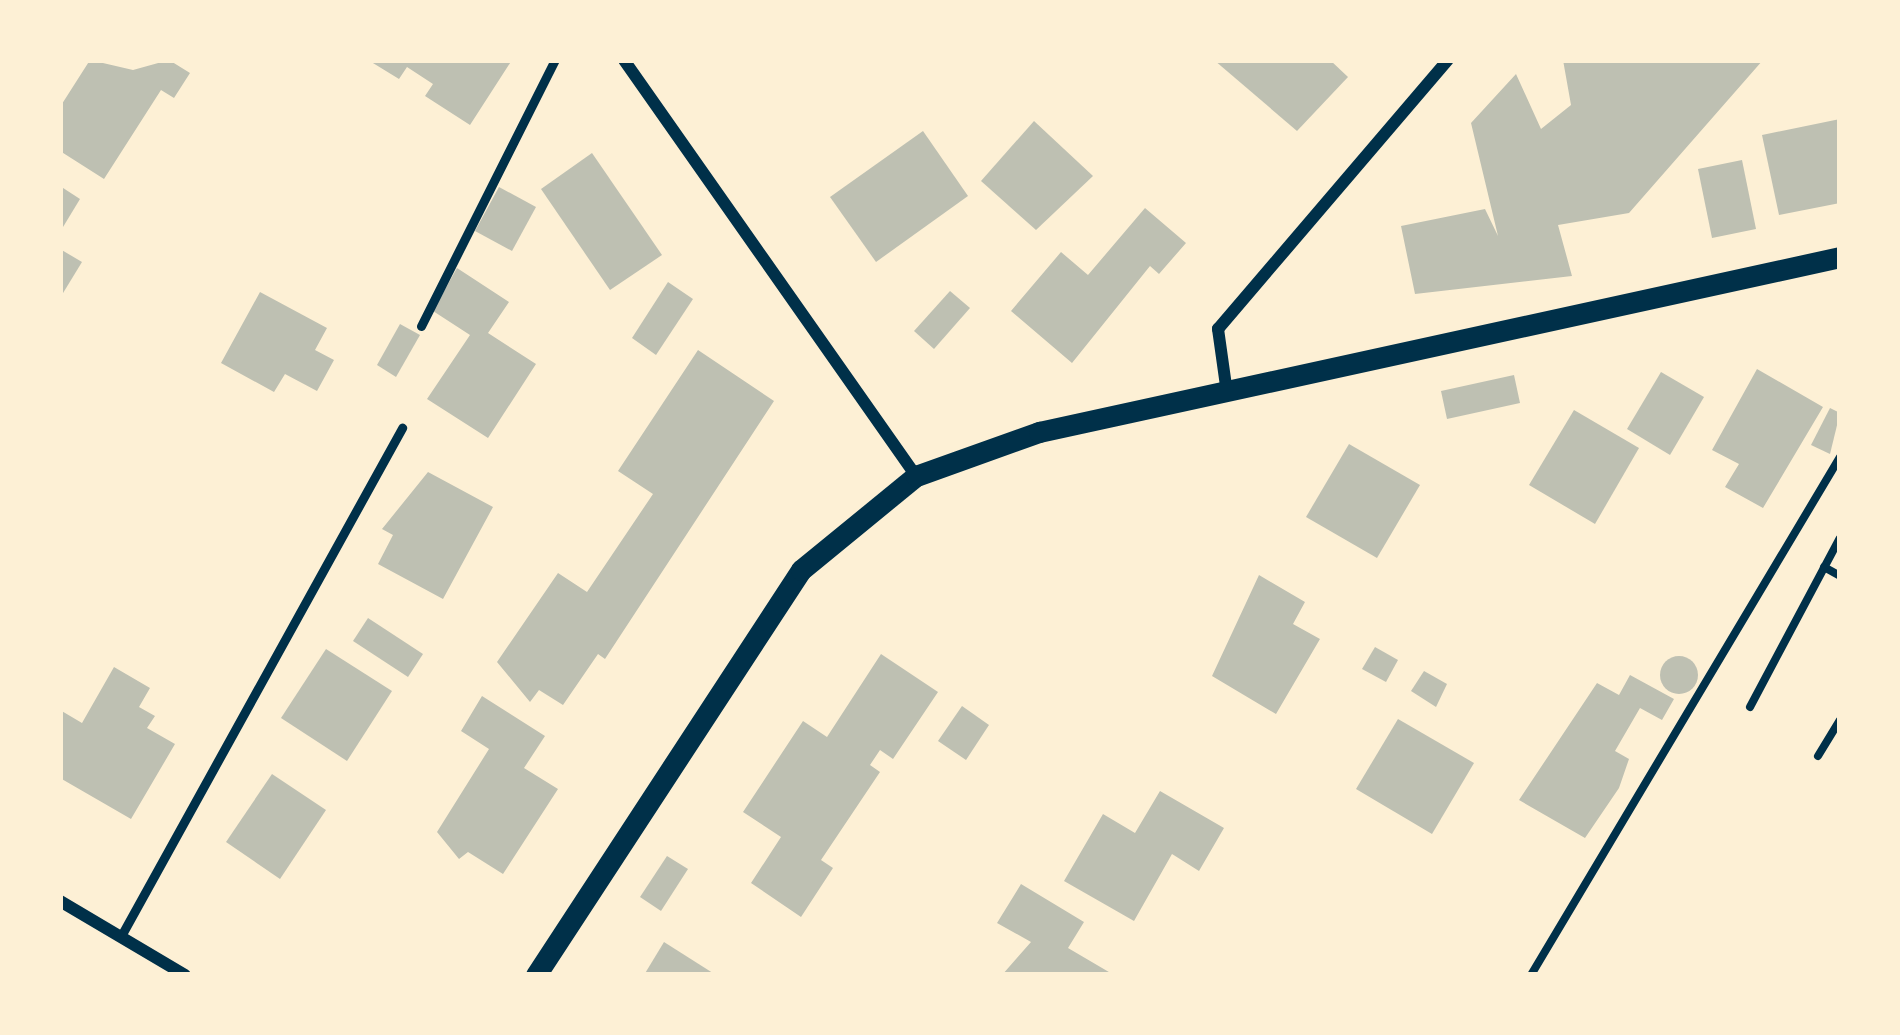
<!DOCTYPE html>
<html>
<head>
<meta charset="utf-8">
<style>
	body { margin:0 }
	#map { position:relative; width:1900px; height:1035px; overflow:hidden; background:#fdf0d5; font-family:"Sofia Sans Condensed",sans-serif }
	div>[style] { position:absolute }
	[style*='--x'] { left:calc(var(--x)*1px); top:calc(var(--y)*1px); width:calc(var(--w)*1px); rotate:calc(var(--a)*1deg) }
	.building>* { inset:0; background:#bec0b2 }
	.round { border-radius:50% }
	.path>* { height:8px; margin:-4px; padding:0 4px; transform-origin:4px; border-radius:4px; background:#003049 }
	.service>* { height:9px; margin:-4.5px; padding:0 4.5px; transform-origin:4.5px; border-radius:4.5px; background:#003049 }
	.minor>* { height:12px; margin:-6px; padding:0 6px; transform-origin:6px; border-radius:6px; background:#003049 }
	.tertiary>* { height:21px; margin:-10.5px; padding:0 10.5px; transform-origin:10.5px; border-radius:10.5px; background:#003049 }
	span { translate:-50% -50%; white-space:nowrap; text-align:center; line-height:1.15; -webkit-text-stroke:9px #fdf0d5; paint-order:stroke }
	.frame { position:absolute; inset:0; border:63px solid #fdf0d5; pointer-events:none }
</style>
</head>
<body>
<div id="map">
	<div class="building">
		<div style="clip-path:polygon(90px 60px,133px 70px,169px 60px,190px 73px,174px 98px,161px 90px,104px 179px,60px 151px,60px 107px)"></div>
		<div style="clip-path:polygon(368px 60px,512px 60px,470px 125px,425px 96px,433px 84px,407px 67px,399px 79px)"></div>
		<div style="clip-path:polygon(1214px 60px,1330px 60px,1348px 77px,1297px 131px)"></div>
		<div style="clip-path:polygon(1563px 60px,1763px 60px,1629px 213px,1558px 225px,1572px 276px,1415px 294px,1401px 226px,1485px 209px,1498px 236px,1471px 123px,1516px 74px,1541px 129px,1571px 105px)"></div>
		<div style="clip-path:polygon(1840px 119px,1840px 203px,1779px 215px,1762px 135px)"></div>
		<div style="clip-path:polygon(1034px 121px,1093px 176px,1036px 230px,981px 181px)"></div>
		<div style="clip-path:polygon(923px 131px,968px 196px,876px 262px,830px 197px)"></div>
		<div style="clip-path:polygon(592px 153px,662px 255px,610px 290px,541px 189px)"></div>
		<div style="clip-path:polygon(1742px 160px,1756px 229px,1712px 238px,1698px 169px)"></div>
		<div style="clip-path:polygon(60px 186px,80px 199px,60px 232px)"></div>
		<div style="clip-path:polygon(499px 187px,536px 207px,512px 251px,475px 231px)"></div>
		<div style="clip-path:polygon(1145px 208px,1186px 243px,1159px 274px,1150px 266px,1072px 363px,1011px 311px,1061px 252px,1088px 275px)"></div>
		<div style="clip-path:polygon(60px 249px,82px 262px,60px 298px)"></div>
		<div style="clip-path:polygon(457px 268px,509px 302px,488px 333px,536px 364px,488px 438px,427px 399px,470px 335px,433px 311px)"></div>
		<div style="clip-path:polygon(668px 282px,693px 299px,656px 355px,632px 338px)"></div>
		<div style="clip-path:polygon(950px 291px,970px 308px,934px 349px,914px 331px)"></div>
		<div style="clip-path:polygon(260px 292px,327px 328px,315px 350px,334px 360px,317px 391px,285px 374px,274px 392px,221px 363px)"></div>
		<div style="clip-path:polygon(400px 324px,420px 335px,396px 377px,377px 365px)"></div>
		<div style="clip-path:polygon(698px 350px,774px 401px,605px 659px,598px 654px,563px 705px,539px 690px,530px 702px,497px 662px,558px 573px,587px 592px,653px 494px,618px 471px)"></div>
		<div style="clip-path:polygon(1757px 369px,1823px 407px,1763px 508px,1725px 487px,1739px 464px,1712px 450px)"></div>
		<div style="clip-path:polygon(1661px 372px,1704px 397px,1670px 455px,1627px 429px)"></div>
		<div style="clip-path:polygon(1514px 375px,1520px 403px,1447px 419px,1441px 391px)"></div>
		<div style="clip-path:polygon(1830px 408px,1840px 413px,1830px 454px,1811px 445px)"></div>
		<div style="clip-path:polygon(1574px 410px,1639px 448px,1595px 524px,1529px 485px)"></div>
		<div style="clip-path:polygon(1349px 444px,1420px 485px,1377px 558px,1306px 517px)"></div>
		<div style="clip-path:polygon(428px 472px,493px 507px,443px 599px,378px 564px,393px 535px,382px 529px)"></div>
		<div style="clip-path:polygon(1259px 575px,1305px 602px,1293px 624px,1320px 639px,1276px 714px,1212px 676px)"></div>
		<div style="clip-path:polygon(368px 618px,423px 654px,408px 677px,353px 641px)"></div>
		<div style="clip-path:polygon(1375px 647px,1398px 660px,1386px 682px,1362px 669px)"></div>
		<div style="clip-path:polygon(326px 649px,392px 691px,347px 761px,281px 718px)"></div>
		<div style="clip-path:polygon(881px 654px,938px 692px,893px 759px,880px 750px,870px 765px,880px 772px,821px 860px,833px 868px,801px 917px,751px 883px,781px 837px,743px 812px,803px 721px,827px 737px)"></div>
		<div class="round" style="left:1660px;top:656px;width:38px;height:38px"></div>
		<div style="clip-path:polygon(114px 667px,150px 688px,139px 707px,155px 716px,147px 728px,175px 744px,131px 819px,60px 778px,60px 710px,82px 723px)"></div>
		<div style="clip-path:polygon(1424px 671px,1447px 684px,1436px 707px,1411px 691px)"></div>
		<div style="clip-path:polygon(1630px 675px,1674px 699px,1662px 720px,1640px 708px,1615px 751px,1629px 759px,1619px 788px,1585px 838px,1519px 800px,1597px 683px,1619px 695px)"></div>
		<div style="clip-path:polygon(482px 696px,545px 736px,524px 768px,558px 789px,503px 874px,468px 852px,459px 859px,437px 832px,489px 749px,461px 731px)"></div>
		<div style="clip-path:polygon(962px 706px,989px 725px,966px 760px,938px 741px)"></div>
		<div style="clip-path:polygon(1398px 719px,1474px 763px,1432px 834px,1356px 789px)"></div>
		<div style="clip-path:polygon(272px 774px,326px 810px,280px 879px,226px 842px)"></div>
		<div style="clip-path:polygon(1160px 791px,1224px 828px,1199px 871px,1172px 854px,1134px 921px,1064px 881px,1103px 814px,1135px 833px)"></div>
		<div style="clip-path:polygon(667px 856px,688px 869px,661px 911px,640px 897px)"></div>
		<div style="clip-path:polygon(1021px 884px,1084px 922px,1068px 948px,1114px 975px,1002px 975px,1031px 942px,997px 923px)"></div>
		<div style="clip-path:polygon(664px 942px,716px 975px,644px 975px)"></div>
	</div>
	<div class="path">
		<div style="--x:1824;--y:567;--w:18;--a:29"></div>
		<div style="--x:1750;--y:707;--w:191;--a:-62"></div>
		<div style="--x:1818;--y:756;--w:42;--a:-58.6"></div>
		<div style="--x:1531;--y:975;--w:603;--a:-59.18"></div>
	</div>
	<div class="service">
		<div style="--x:421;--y:326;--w:298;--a:-63.3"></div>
		<div style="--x:121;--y:936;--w:581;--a:-61.05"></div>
	</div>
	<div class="minor">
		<div style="--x:624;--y:60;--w:508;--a:54.93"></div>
		<div style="--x:1227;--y:393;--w:65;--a:-98"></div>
		<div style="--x:1218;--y:329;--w:354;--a:-49.5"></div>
		<div style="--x:60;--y:901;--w:145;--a:30.6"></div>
	</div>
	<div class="tertiary">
		<div style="--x:536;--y:975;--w:484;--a:-56.8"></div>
		<div style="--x:801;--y:570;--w:149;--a:-39.3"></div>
		<div style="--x:916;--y:476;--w:131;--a:-19.7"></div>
		<div style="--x:1039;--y:432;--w:820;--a:-12.32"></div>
	</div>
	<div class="frame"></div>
</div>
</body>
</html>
